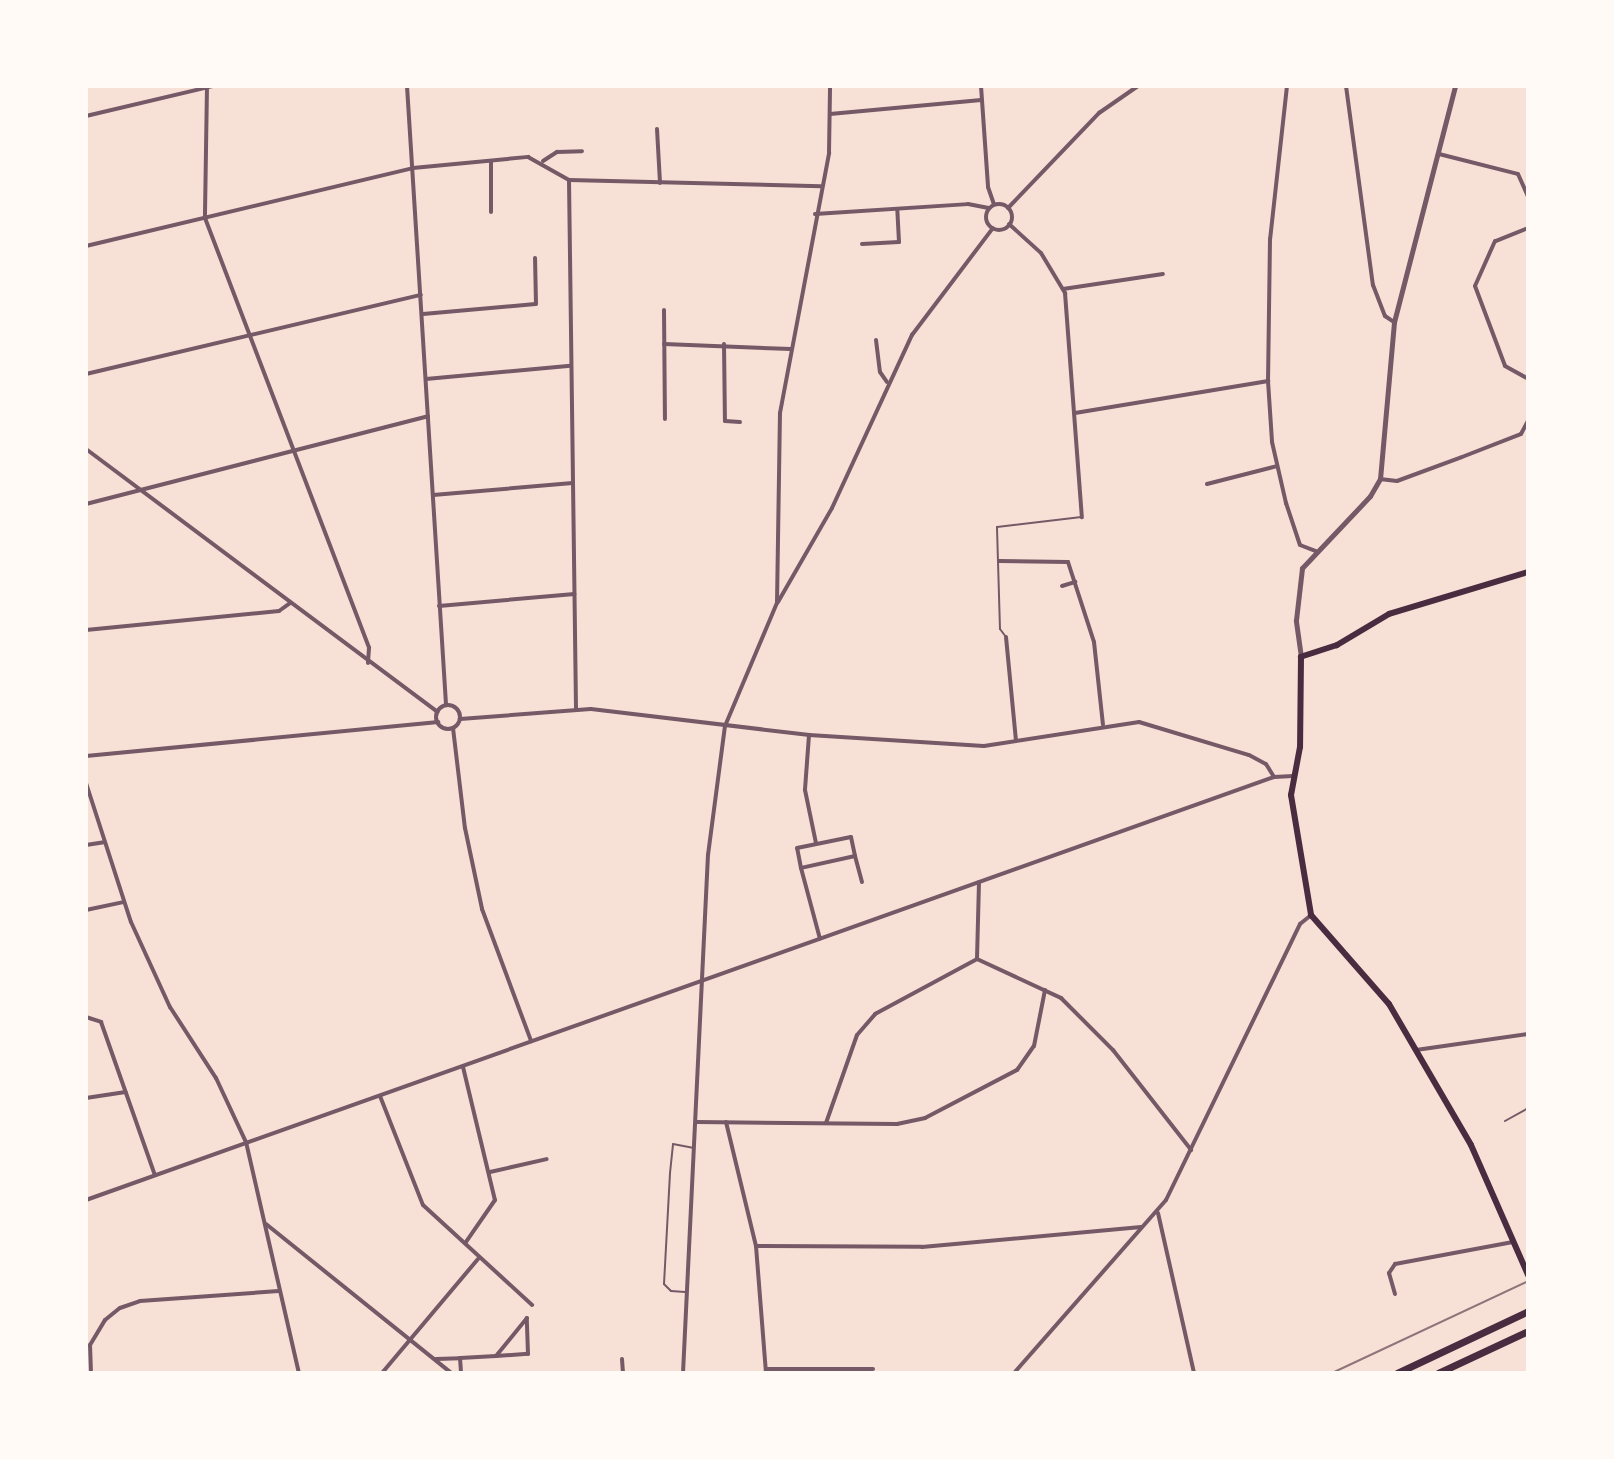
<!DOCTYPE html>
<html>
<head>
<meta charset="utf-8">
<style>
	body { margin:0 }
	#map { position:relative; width:1614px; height:1459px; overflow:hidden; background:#f7e1d7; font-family:Quicksand,sans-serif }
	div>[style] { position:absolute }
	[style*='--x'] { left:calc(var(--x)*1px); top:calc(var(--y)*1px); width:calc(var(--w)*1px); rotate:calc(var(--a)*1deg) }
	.service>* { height:2px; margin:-1px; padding:0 1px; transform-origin:1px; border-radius:1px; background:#755966 }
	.minor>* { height:4px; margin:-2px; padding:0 2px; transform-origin:2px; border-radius:2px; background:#755966 }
	.minor>.ring { margin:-2px; padding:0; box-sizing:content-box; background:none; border:4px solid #755966; border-radius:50% }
	.tertiary>* { height:5px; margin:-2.5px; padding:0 2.5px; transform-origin:2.5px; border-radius:2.5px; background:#755966 }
	.secondary>* { height:6px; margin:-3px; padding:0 3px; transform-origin:3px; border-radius:3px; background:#4a2c40 }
	.motorway>* { height:7px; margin:-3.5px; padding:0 3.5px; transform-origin:3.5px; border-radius:3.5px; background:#4a2c40 }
	.tram>* { height:2px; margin:-1px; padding:0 1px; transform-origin:1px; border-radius:1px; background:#8f747c }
	span { translate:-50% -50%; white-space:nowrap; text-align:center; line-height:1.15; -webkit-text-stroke:7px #fffaf5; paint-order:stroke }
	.frame { position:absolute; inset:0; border:88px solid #fffaf5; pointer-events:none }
</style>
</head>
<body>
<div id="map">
	<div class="service">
		<div style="--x:1006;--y:637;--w:10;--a:-127"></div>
		<div style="--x:1000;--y:629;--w:102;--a:-91.7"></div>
		<div style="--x:997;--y:527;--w:85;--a:-6.8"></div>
		<div style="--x:1505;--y:1121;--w:26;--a:-29"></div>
		<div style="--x:685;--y:1292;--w:14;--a:-176"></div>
		<div style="--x:671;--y:1291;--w:10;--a:-135"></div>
		<div style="--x:664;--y:1284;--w:111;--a:-86.9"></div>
		<div style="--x:670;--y:1173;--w:29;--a:-84"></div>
		<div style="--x:673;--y:1144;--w:20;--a:11"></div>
	</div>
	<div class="minor">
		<div style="--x:207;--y:86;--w:132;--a:90.9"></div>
		<div style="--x:205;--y:218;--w:460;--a:69.1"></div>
		<div style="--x:369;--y:648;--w:15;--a:94"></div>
		<div style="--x:407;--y:86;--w:620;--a:86.39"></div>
		<div style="--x:981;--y:86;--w:101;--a:86"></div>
		<div style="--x:988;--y:187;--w:18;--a:71"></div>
		<div style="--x:1287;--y:86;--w:154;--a:96.3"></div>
		<div style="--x:1270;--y:239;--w:142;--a:90.8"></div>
		<div style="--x:1268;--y:381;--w:61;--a:86.2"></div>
		<div style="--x:1272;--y:442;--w:63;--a:77.1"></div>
		<div style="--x:1286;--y:503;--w:44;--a:71.6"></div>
		<div style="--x:1300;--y:545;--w:17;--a:21"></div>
		<div style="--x:1346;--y:86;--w:201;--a:82.3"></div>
		<div style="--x:1373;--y:285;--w:33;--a:69"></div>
		<div style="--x:1385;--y:316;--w:11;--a:34"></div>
		<div style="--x:830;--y:114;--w:152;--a:-5.3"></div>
		<div style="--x:86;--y:116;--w:130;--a:-13.3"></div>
		<div style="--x:657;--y:129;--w:54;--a:86.8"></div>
		<div style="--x:1439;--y:154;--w:81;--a:14.2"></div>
		<div style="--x:1518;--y:174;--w:24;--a:66"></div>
		<div style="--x:543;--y:161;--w:17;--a:-33"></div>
		<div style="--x:557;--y:152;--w:25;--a:-2"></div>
		<div style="--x:569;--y:180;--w:530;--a:89.24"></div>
		<div style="--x:569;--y:180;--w:252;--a:1.4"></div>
		<div class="ring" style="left:986px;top:204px;width:22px;height:22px"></div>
		<div style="--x:1008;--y:208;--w:132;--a:-46.2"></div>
		<div style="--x:1099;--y:113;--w:47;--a:-34.7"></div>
		<div style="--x:491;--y:212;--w:51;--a:-90"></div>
		<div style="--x:815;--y:214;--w:153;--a:-3.7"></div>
		<div style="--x:968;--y:204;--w:21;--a:11"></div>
		<div style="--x:1009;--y:224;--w:43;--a:42.2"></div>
		<div style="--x:1041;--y:253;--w:47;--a:59"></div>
		<div style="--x:1065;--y:293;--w:225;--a:85.7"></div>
		<div style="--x:1528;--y:228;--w:35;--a:158"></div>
		<div style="--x:1495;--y:241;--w:49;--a:114"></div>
		<div style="--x:1475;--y:286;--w:85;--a:69.4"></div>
		<div style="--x:1505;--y:366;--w:26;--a:29"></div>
		<div style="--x:862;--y:244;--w:37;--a:-3"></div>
		<div style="--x:899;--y:242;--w:33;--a:-93"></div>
		<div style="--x:86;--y:246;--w:336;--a:-13.4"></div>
		<div style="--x:413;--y:168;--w:116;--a:-5.5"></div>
		<div style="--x:528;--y:157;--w:47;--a:29.3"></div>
		<div style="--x:1063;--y:289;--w:101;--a:-8.5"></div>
		<div style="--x:664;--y:310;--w:109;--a:89.5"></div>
		<div style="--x:423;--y:314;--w:113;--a:-5.1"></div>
		<div style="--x:536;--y:304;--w:46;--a:-91.2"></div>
		<div style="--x:876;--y:340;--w:32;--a:83"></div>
		<div style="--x:880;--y:372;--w:12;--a:55"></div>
		<div style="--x:664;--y:344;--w:127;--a:2.3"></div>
		<div style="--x:724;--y:344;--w:77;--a:89.3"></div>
		<div style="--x:725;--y:421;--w:15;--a:4"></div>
		<div style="--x:86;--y:374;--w:344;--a:-13.3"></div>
		<div style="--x:426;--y:379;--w:145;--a:-5.2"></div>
		<div style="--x:1075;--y:413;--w:196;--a:-9.4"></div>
		<div style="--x:86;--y:449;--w:439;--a:36.8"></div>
		<div style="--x:1380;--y:479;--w:17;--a:7"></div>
		<div style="--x:1397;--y:481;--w:69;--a:-20.3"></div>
		<div style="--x:1462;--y:457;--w:63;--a:-21.3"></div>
		<div style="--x:1521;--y:434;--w:15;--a:-62"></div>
		<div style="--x:1207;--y:484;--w:72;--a:-14.4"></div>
		<div style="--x:433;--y:495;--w:140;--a:-4.9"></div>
		<div style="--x:86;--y:504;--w:353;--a:-14.4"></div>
		<div style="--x:999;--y:561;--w:69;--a:0.8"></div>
		<div style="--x:1068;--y:562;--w:84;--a:72"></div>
		<div style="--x:1094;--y:642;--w:83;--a:83.8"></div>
		<div style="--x:1062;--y:586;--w:14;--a:-17"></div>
		<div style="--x:778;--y:602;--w:108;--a:-60.1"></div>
		<div style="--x:832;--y:508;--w:191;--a:-65.2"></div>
		<div style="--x:912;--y:335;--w:134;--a:-52.9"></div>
		<div style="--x:439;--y:606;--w:136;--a:-5.1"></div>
		<div style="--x:86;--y:630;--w:194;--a:-5.6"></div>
		<div style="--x:279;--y:611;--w:14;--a:-36"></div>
		<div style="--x:1006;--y:637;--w:104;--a:84.5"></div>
		<div class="ring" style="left:436px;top:705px;width:20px;height:20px"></div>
		<div style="--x:460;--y:719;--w:131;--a:-4.4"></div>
		<div style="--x:591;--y:709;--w:220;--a:6.8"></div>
		<div style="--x:809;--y:735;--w:175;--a:3.6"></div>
		<div style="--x:984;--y:746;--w:157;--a:-8.8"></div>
		<div style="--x:1139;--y:722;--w:115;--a:16.7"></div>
		<div style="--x:1249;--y:755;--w:19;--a:28"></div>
		<div style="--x:1266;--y:764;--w:15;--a:58"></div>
		<div style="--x:453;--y:728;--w:101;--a:83.2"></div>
		<div style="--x:465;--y:828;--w:83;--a:78.1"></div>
		<div style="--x:482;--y:909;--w:141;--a:69.6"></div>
		<div style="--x:809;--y:735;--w:55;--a:94.2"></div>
		<div style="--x:805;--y:790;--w:54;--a:78.3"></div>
		<div style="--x:86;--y:756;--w:354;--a:-5.5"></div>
		<div style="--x:86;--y:783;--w:146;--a:72.1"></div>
		<div style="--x:131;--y:922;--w:94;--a:65.4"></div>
		<div style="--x:170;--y:1007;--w:85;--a:57.1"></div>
		<div style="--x:216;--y:1078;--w:71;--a:64.9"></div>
		<div style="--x:246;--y:1142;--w:237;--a:77.1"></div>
		<div style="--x:851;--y:837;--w:19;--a:78"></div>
		<div style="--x:855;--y:856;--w:55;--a:167.5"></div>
		<div style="--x:801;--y:868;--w:20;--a:-101"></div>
		<div style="--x:797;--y:848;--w:55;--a:-11.5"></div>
		<div style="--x:86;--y:845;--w:18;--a:-9"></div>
		<div style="--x:855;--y:856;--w:27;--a:75"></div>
		<div style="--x:801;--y:868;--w:73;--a:75"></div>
		<div style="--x:979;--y:882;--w:77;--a:91.5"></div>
		<div style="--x:977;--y:959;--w:93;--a:24.9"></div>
		<div style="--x:1061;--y:998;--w:74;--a:45"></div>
		<div style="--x:1113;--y:1050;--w:127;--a:52"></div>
		<div style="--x:86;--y:910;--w:38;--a:-12"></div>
		<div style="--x:86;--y:1017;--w:16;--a:18"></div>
		<div style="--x:101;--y:1022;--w:162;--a:70.6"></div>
		<div style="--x:1416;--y:1050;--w:113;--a:-8.1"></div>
		<div style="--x:463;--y:1067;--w:137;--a:76.5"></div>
		<div style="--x:495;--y:1200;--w:51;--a:124.6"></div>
		<div style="--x:380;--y:1096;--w:117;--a:68.5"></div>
		<div style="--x:423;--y:1205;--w:148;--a:42.5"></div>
		<div style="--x:86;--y:1098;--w:40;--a:-8.5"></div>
		<div style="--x:696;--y:1122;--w:201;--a:0.6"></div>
		<div style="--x:897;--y:1124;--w:29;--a:-12"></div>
		<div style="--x:925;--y:1118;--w:104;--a:-27.6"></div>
		<div style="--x:1017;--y:1070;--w:29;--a:-55"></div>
		<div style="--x:1034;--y:1046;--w:57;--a:-78.9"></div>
		<div style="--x:726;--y:1122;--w:128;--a:76.4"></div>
		<div style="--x:756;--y:1246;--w:127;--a:85.5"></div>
		<div style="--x:826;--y:1123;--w:93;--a:-70.6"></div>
		<div style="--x:857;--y:1035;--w:28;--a:-49"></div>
		<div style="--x:875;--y:1014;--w:116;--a:-28.3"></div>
		<div style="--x:490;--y:1172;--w:58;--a:-12.8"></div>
		<div style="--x:86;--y:1200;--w:1261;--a:-19.6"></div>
		<div style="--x:1274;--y:777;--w:19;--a:-3"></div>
		<div style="--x:1158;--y:1213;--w:164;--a:77.3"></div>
		<div style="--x:266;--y:1224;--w:238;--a:38.8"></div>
		<div style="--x:756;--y:1246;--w:166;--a:0.3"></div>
		<div style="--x:922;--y:1247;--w:220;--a:-5.2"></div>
		<div style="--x:1395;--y:1294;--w:22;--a:-106"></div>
		<div style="--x:1389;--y:1273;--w:11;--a:-56"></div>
		<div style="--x:1395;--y:1264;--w:120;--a:-10.6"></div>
		<div style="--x:460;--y:1358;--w:36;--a:-3"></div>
		<div style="--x:496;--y:1356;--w:32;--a:-4"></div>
		<div style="--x:528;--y:1354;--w:36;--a:-92"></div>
		<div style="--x:527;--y:1318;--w:49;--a:129.2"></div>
		<div style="--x:436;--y:1359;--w:24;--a:-2"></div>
		<div style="--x:460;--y:1358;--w:15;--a:86"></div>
		<div style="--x:622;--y:1359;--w:14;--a:86"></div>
		<div style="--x:766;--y:1369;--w:107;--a:0"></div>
		<div style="--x:91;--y:1373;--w:28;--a:-92"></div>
		<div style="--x:90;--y:1345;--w:29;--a:-59"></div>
		<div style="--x:105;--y:1320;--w:19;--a:-39"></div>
		<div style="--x:120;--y:1308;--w:21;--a:-19"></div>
		<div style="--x:140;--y:1301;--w:139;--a:-4.1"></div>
		<div style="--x:382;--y:1373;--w:149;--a:-49.9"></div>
		<div style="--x:683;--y:1373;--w:519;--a:-87.24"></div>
		<div style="--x:708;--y:855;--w:130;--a:-82.5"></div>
		<div style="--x:725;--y:726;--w:134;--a:-67.1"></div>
		<div style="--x:777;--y:603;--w:190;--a:-89.1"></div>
		<div style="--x:780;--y:413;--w:265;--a:-79.3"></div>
		<div style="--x:829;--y:153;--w:67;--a:-89.1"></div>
		<div style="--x:1014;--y:1373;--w:230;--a:-48.7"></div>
		<div style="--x:1166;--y:1200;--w:307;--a:-64.1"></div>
		<div style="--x:1300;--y:924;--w:14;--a:-39"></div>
	</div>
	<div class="tertiary">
		<div style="--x:1301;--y:657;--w:37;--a:-98"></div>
		<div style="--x:1296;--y:620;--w:52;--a:-83.4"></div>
		<div style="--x:1302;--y:568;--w:99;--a:-46.6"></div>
		<div style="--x:1370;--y:496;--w:20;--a:-60"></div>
		<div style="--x:1380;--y:479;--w:158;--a:-84.9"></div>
		<div style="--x:1394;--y:322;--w:244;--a:-75.5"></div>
	</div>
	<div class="secondary">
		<div style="--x:1528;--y:572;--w:145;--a:163.2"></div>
		<div style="--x:1389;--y:614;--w:61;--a:149.2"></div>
		<div style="--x:1337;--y:645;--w:38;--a:162"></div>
		<div style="--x:1301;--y:657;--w:90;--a:90.6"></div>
		<div style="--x:1300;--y:747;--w:49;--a:100.6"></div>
		<div style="--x:1291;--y:795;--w:122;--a:80.5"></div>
		<div style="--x:1311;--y:915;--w:118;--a:48.8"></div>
		<div style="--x:1389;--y:1004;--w:163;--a:59.8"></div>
		<div style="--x:1471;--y:1145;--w:142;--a:66.3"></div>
	</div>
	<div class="motorway">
		<div style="--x:1397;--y:1373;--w:145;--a:-25.3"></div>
		<div style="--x:1438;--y:1373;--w:99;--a:-25"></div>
	</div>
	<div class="tram">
		<div style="--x:1332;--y:1373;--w:217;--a:-25.1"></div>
	</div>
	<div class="frame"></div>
</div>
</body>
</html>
